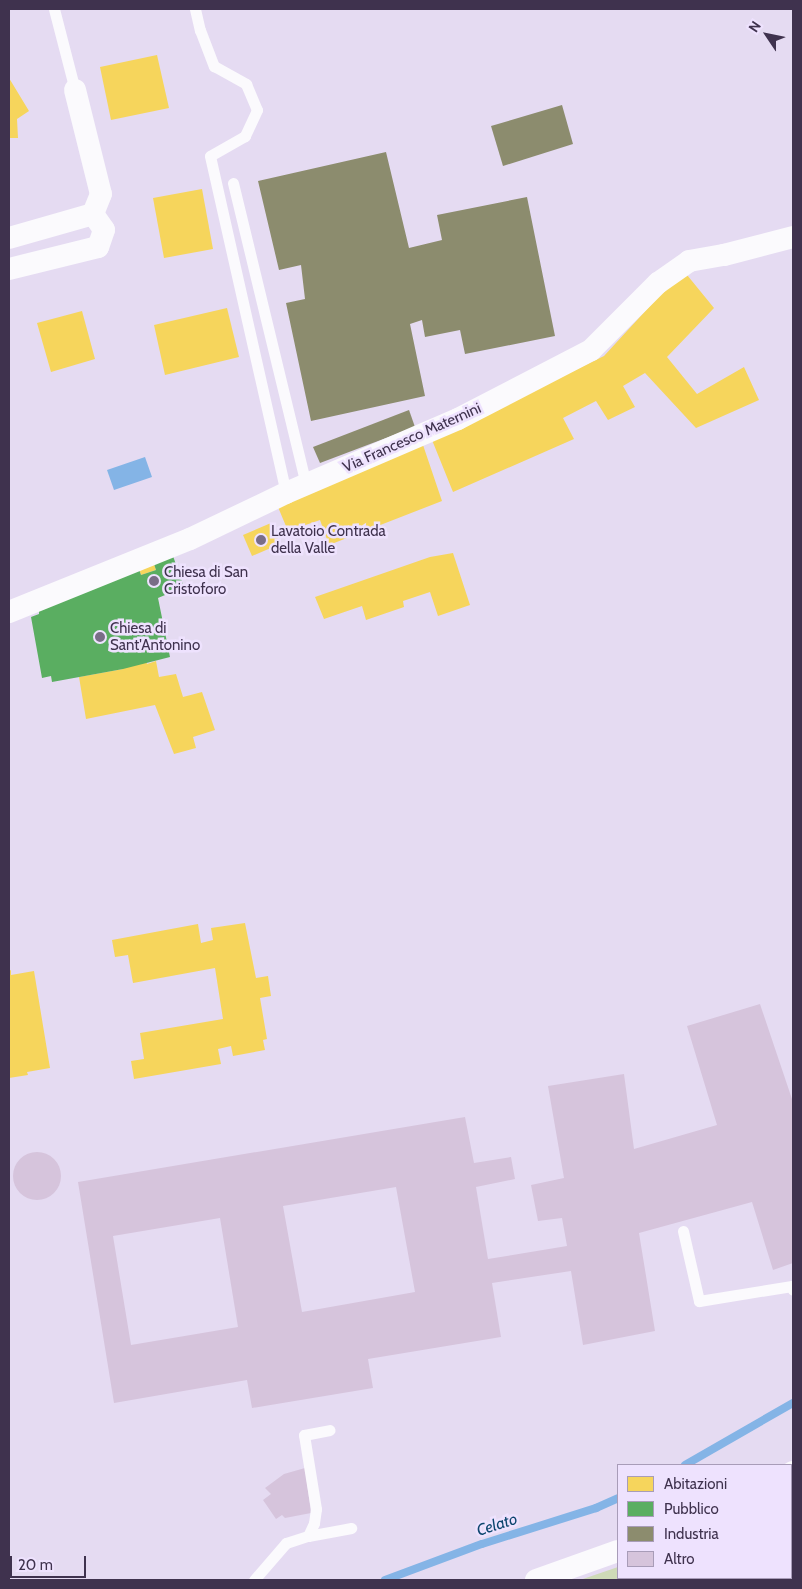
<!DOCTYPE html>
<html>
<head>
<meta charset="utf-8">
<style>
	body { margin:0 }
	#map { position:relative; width:802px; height:1589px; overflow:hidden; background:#e5dbf2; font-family:Cabin,sans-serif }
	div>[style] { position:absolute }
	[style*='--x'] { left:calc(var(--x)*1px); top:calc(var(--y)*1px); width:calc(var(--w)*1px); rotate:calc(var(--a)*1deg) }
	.green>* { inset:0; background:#cedab7 }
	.water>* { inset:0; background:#84b4e6 }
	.homes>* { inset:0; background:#f6d55c }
	.public>* { inset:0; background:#5aae61 }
	.industry>* { inset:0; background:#8c8c6e }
	.stream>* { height:8px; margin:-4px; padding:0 4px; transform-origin:4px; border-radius:4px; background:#84b4e6 }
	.building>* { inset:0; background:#d6c4dc }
	.round { border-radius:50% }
	.service>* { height:11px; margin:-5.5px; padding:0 5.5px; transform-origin:5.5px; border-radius:5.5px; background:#fbfafd }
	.minor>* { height:22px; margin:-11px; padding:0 11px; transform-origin:11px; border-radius:11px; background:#fbfafd }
	.dots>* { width:14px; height:14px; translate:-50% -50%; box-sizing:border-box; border:2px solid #eee2fe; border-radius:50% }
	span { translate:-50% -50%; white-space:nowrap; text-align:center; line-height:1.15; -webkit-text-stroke:5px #eee2fe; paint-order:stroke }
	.street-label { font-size:15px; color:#3f324e }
	.poi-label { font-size:15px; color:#3f324e }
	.left { translate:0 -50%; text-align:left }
	.water-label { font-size:16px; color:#0d466e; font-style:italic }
	.frame { position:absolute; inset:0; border:10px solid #3f324e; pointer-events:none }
	.legend { position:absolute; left:617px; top:1464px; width:175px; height:115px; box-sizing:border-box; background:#eee2fe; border:1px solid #a89cb8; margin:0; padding:6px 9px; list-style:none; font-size:15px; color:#3f324e }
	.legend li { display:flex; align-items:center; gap:10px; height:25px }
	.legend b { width:25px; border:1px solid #a89cb8 }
	.north { position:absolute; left:742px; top:10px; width:50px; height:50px; -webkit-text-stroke:4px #eee2fe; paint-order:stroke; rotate:304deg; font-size:14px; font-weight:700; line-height:20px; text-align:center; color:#3f324e }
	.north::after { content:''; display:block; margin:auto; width:18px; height:22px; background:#3f324e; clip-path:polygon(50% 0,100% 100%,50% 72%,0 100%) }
	.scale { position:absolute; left:10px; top:1556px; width:76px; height:22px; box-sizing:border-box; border:2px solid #3f324e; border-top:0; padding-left:6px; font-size:15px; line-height:18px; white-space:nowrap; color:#3f324e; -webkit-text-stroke:4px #eee2fe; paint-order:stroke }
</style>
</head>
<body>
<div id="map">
	<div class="green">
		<div style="clip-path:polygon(618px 1567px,618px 1578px,696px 1578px,698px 1580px,580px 1580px)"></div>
	</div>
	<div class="water">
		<div style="clip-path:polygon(145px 457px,152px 477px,114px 490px,107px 470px)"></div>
	</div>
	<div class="homes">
		<div style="clip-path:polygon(157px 55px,169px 108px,111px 120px,100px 67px)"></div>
		<div style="clip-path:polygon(9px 78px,29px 111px,17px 119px,18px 138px,9px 138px)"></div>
		<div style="clip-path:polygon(202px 189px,213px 249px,164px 258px,153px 198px)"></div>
		<div style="clip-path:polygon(683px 270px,714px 308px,667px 357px,697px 394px,744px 367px,759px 400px,696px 428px,645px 373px,623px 386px,635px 407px,608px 420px,596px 401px,563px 418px,574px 439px,453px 492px,432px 440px,604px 356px)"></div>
		<div style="clip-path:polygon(227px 308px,239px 357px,165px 375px,154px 325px)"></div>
		<div style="clip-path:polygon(82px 311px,95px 359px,51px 372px,37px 323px)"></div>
		<div style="clip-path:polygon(423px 445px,442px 501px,329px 545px,320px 520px,288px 531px,278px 507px)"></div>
		<div style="clip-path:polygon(271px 523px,280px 544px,252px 556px,243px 535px)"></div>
		<div style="clip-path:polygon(453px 553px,470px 605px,438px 616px,430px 592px,403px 601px,404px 607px,366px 620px,362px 606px,324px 619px,315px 597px,430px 557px)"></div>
		<div style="clip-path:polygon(152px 557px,156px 570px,141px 575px,137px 563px)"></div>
		<div style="clip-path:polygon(142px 641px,147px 664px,156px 661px,159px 677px,176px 674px,183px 697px,202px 692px,215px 730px,193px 737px,196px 748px,174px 754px,155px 705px,86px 719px,79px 677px,123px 669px,118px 646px)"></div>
		<div style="clip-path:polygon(245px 923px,256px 978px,268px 976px,271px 996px,260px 998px,267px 1039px,263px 1040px,265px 1050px,233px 1056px,231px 1046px,218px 1049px,221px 1064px,134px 1079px,131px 1061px,144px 1059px,140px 1033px,223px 1019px,215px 968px,133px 983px,128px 955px,115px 957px,112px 940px,198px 924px,201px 943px,213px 940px,211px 928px)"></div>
		<div style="clip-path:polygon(11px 970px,11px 975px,34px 971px,50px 1068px,27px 1072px,28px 1075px,9px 1078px,9px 971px)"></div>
		<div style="clip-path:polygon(724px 1578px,754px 1578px,750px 1580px,725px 1580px)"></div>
	</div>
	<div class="public">
		<div style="clip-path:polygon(173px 556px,184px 587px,158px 598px,170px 657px,123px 669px,52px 682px,51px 676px,42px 678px,31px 617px,39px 614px,39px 609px,139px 569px,141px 575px,156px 570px,154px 564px)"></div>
	</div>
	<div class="industry">
		<div style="clip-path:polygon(562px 105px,573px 144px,503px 166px,491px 126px)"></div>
		<div style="clip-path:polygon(386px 152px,409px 248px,442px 240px,437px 215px,527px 197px,555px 336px,465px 354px,460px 330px,425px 337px,422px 320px,410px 324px,425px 396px,311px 421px,286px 303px,305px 299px,301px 265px,279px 270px,258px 181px)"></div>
		<div style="clip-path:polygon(409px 410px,415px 427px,320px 463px,313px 447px)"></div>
	</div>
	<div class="stream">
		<div style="--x:685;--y:1465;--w:125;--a:-29.9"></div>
		<div style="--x:385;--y:1580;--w:103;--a:-20.4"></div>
		<div style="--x:482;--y:1544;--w:120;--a:-17.5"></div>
		<div style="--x:596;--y:1508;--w:24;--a:-24"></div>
	</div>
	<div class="building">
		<div style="clip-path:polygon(evenodd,760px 1004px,793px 1102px,793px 1263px,773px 1270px,752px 1202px,639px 1233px,655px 1331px,583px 1345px,571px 1271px,492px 1283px,501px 1337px,368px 1359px,373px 1388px,252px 1408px,247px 1380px,114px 1403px,78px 1182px,465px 1117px,474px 1163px,511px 1157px,515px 1179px,476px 1187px,488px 1259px,567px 1246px,562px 1218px,538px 1221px,531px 1185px,564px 1178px,548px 1086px,624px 1074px,634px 1149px,717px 1125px,687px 1026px,760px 1004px,396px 1187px,415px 1292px,302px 1312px,283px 1206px,396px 1187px,760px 1004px,220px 1218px,238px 1327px,131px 1345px,113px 1236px,220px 1218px)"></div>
		<div class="round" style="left:13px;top:1152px;width:48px;height:48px"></div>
		<div style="clip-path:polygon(305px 1468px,311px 1513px,285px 1518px,282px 1515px,276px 1519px,263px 1500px,271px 1494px,265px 1488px,284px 1474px)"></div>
	</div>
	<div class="service">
		<div style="--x:54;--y:9;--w:84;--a:75.5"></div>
		<div style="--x:195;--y:9;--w:22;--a:77"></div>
		<div style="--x:200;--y:30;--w:39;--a:69"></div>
		<div style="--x:214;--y:66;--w:37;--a:29"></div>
		<div style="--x:246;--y:84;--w:28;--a:67"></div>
		<div style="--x:257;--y:110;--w:29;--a:115"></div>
		<div style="--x:245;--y:136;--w:40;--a:150.3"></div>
		<div style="--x:210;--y:156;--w:345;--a:77.3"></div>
		<div style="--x:233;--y:183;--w:310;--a:76.4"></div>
		<div style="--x:683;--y:1231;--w:72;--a:77.1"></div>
		<div style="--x:699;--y:1301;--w:94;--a:-9.2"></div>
		<div style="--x:792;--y:1286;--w:4;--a:76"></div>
		<div style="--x:308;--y:1536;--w:44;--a:-10.5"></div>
		<div style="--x:254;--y:1580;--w:49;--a:-49.1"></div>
		<div style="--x:286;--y:1543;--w:23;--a:-18"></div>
		<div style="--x:308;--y:1536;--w:14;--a:-65"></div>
		<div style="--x:314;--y:1523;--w:14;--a:-82"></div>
		<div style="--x:316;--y:1509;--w:75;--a:-99.2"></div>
		<div style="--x:304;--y:1435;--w:26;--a:-11"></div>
	</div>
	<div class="minor">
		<div style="--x:75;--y:90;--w:107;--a:76"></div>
		<div style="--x:101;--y:194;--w:22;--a:112"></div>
		<div style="--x:9;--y:238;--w:87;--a:-15.9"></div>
		<div style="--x:93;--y:214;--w:19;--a:55"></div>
		<div style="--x:104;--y:230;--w:18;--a:109"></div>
		<div style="--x:98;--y:247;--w:92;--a:166.1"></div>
		<div style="--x:9;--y:612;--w:195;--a:-22"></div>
		<div style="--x:190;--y:539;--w:106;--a:-25.6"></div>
		<div style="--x:286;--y:493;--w:187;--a:-23.3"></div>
		<div style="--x:458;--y:419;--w:150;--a:-27.4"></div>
		<div style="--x:591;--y:350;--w:95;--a:-45"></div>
		<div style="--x:658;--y:283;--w:38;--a:-35"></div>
		<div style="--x:689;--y:261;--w:36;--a:-10"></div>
		<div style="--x:724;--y:255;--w:71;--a:-14.6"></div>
		<div style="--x:791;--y:1473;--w:2;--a:-27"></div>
		<div style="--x:536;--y:1580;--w:87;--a:-19.5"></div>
	</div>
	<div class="dots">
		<div style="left:261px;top:540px;background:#796d87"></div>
		<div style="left:154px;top:581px;background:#796d87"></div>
		<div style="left:100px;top:637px;background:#796d87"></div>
	</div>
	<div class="street-label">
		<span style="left:412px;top:438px;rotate:-24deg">Via Francesco Maternini</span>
	</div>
	<div class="poi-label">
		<span class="left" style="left:271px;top:540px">Lavatoio Contrada<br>della Valle</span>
		<span class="left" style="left:164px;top:581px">Chiesa di San<br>Cristoforo</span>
		<span class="left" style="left:110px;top:637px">Chiesa di<br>Sant'Antonino</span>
	</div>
	<div class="water-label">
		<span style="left:497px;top:1525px;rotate:-18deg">Celato</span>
	</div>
	<div class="frame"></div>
	<ul class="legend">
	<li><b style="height:14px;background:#f6d55c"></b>Abitazioni</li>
	<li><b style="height:14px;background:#5aae61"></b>Pubblico</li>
	<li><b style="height:14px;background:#8c8c6e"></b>Industria</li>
	<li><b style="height:14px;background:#d6c4dc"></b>Altro</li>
	</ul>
	<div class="north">N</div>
	<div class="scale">20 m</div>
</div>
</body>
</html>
